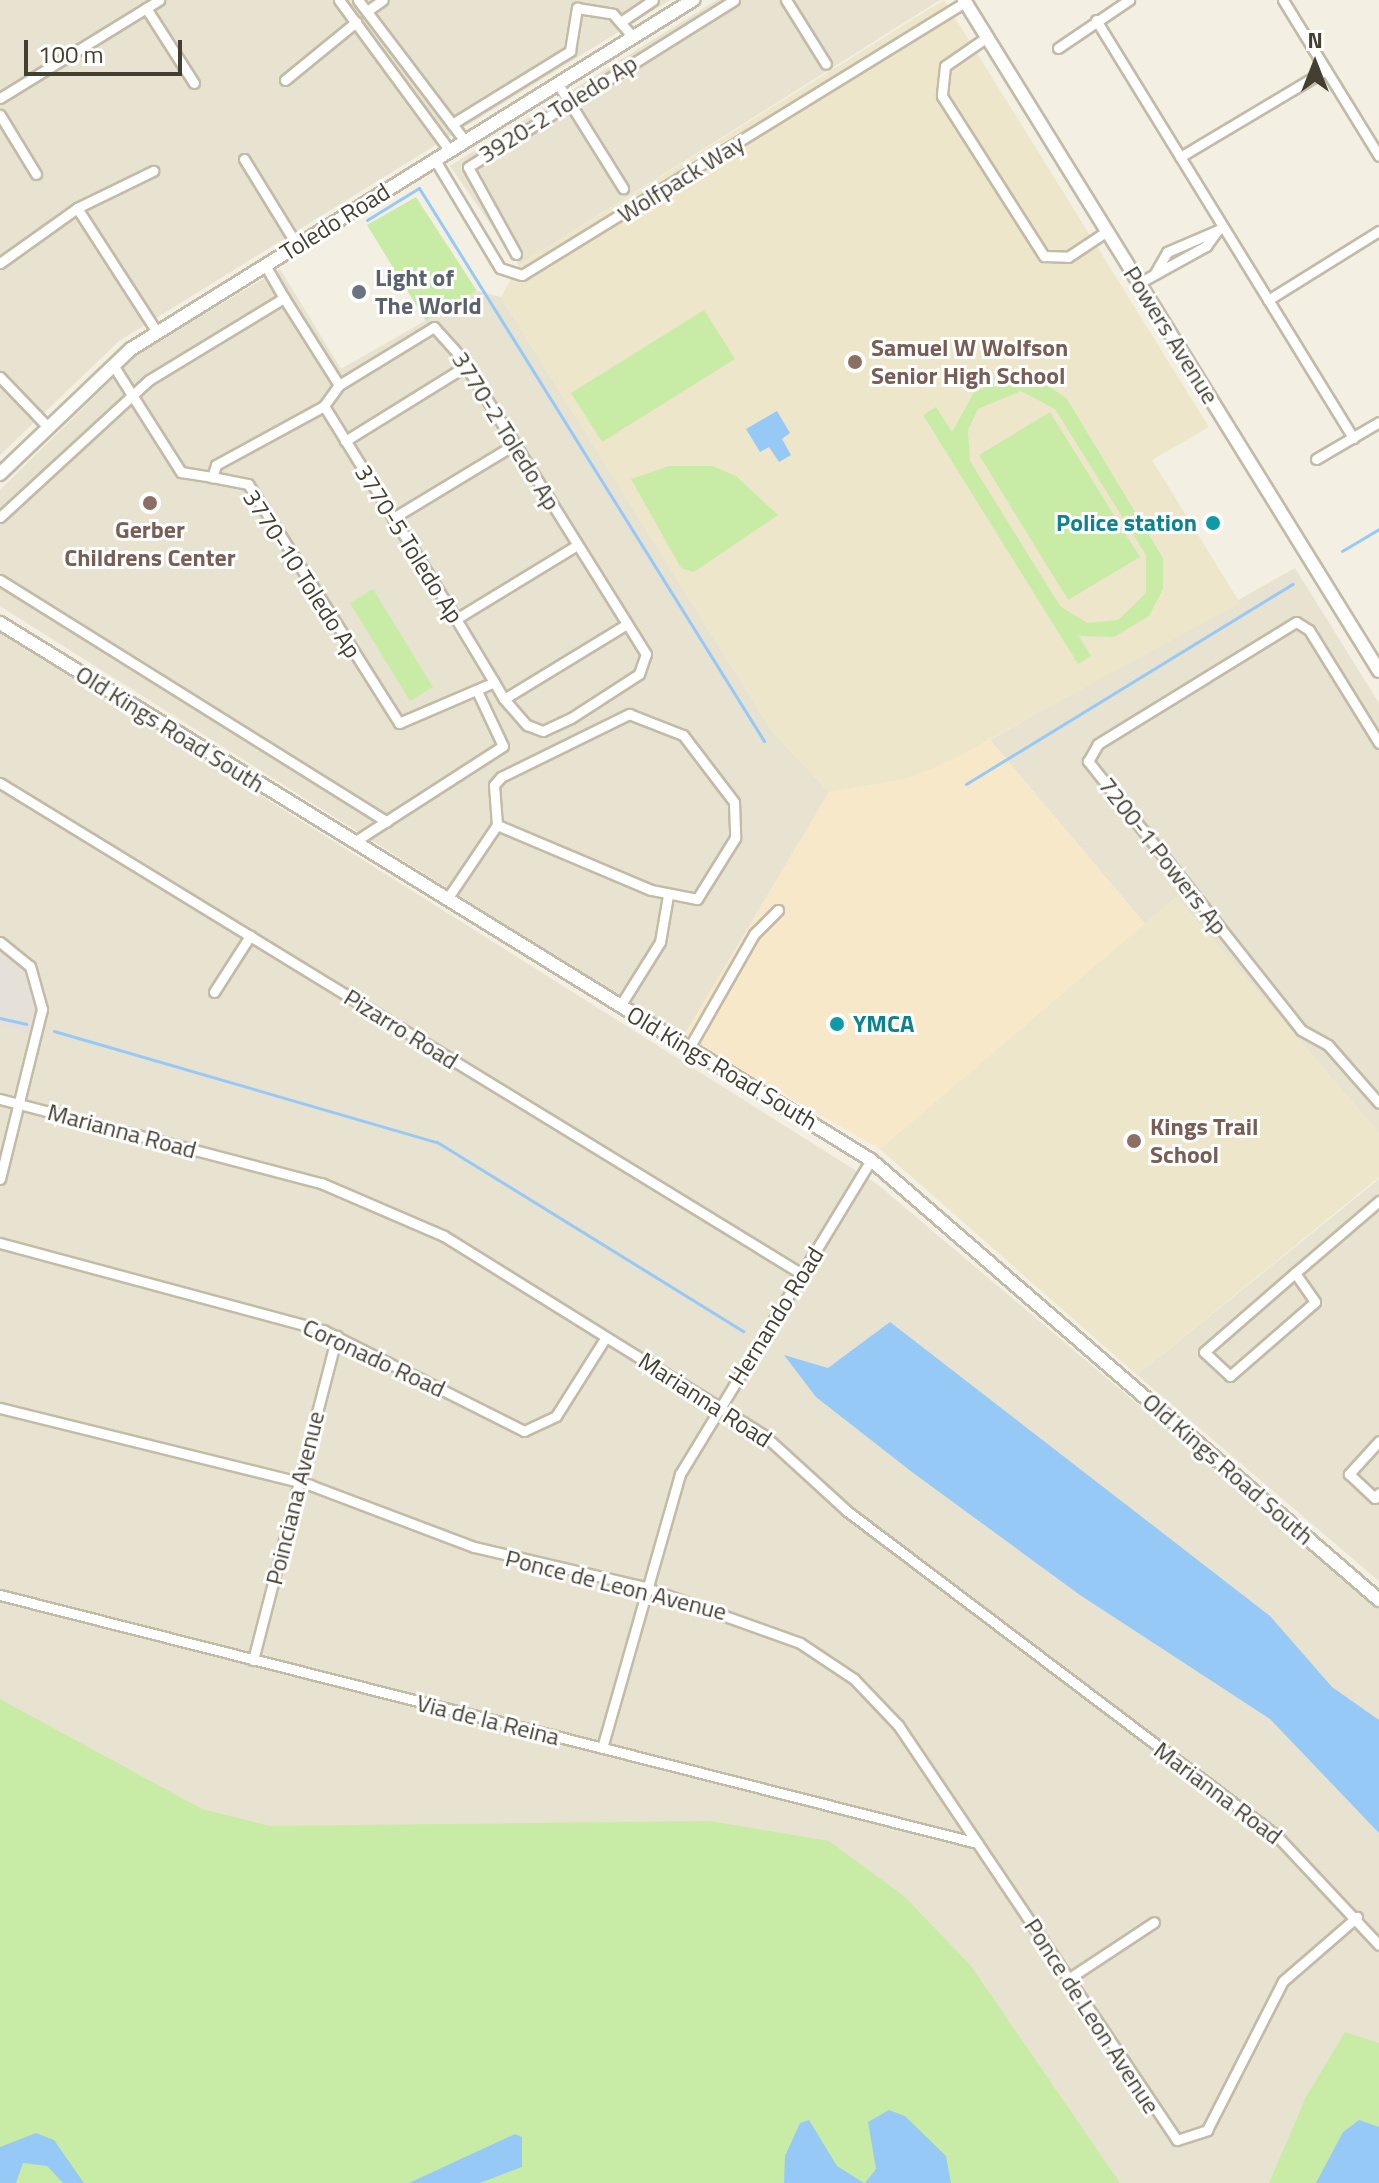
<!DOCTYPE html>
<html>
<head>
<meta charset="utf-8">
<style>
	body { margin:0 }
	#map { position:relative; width:1379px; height:2183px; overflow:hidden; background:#f3efe2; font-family:"Titillium Web",sans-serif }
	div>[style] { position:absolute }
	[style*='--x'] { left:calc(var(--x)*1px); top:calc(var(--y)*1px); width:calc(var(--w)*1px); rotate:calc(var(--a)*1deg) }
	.residential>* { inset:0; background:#e8e2d0 }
	.commercial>* { inset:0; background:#f8e8ca }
	.industrial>* { inset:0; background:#e5e0d8 }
	.education>* { inset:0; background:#eee6ca }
	.green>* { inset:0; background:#c8eca6 }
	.water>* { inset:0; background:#97c9f7 }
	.stream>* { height:3px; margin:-1.5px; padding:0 1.5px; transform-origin:1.5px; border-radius:1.5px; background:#97c9f7 }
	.roads { filter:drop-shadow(2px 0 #c2bba7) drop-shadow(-2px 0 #c2bba7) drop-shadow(0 2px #c2bba7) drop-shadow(0 -2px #c2bba7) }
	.minor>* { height:9px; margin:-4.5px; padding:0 4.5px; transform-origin:4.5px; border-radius:4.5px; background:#fff }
	.tertiary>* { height:12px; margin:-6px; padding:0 6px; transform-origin:6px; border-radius:6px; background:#fff }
	.dots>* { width:22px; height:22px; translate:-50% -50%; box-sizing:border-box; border:4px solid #fff; border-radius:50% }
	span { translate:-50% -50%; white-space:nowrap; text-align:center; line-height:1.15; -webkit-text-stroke:6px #fff; paint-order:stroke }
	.street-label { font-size:24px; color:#453f32 }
	.worship-label { font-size:24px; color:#5b616d; font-weight:700 }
	.left { translate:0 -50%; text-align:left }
	.education-label { font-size:24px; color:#785e54; font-weight:700 }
	.culture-label { font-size:24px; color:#0d838f; font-weight:700 }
	.right { translate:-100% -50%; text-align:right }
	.north { position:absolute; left:1275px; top:24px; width:80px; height:80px; -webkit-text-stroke:6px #fff; paint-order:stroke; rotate:0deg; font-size:22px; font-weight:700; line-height:32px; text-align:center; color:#453f32 }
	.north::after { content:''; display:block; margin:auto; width:28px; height:36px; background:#453f32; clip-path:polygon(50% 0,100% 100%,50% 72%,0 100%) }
	.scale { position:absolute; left:24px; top:40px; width:158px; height:36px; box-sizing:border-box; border:4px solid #453f32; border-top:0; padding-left:10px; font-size:24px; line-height:28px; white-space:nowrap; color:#453f32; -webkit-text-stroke:6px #fff; paint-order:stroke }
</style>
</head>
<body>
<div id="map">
	<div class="residential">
		<div style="clip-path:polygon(0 0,670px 0,119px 341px,0 455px)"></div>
		<div style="clip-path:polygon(717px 0,940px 0,519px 265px,450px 166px)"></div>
		<div style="clip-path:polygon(280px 269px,341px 369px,477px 291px,501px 297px,772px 731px,829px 792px,683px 1037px,0 606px,0 490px,140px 352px)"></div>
		<div style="clip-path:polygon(1295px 568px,1379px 703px,1379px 1133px,1176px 897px,1145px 924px,990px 740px)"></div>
		<div style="clip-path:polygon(0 631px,877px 1184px,1379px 1608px,1379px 2183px,0 2183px,0 1025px,33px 1034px,18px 961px,0 950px)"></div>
		<div style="clip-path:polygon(1379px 1179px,1379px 1581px,1137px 1375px)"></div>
	</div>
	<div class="commercial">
		<div style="clip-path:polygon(990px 740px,1145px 924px,880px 1149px,683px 1037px,829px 792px,906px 779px)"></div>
	</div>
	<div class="industrial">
		<div style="clip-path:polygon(0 950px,18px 961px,38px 998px,33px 1035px,0 1025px)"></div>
	</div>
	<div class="education">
		<div style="clip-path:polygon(944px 0,1209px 427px,1152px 460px,1240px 603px,950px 761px,906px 779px,829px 792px,772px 731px,501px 297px,519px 265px)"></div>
		<div style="clip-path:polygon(1176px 897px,1379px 1133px,1379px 1177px,1137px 1375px,880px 1149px)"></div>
	</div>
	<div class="green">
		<div style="clip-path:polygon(416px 197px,477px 291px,426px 321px,367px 225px)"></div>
		<div style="clip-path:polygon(704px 310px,735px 359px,602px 442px,571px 393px)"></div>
		<div style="clip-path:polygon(evenodd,1012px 376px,1042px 381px,1067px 399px,1163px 558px,1163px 589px,1149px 616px,1114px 637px,1079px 636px,1091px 656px,1078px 664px,923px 415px,936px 407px,952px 432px,974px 392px,1012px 376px,1021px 391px,1055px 409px,1146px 555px,1146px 593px,1118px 620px,1087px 623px,1060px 606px,970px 461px,968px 430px,978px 409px,1021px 391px)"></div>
		<div style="clip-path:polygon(1050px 412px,1140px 557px,1068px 600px,979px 455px)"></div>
		<div style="clip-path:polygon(669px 466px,713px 466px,736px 476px,778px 515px,694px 572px,681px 568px,631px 479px)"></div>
		<div style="clip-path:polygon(373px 589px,433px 687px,410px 701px,350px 603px)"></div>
		<div style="clip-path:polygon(0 1699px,202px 1809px,270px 1826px,710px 1821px,829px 1841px,905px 1897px,971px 1966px,1120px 2183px,0 2183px)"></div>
		<div style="clip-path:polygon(1345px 2032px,1379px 2043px,1379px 2183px,1269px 2183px,1306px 2097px)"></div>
	</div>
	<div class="water">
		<div style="clip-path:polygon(777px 411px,790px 433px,782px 439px,791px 455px,779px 462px,769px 447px,760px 452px,746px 429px)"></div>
		<div style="clip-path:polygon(890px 1322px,1270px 1616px,1332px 1687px,1379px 1720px,1379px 1833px,1270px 1719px,1080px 1595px,912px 1472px,816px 1397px,784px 1355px,828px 1368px)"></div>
		<div style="clip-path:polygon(889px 2110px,905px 2116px,946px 2156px,951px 2183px,865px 2183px,876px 2169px,868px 2122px)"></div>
		<div style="clip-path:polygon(809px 2120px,837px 2166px,864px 2183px,784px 2183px,785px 2156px,800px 2123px)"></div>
		<div style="clip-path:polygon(1359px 2120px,1379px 2127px,1379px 2183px,1316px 2183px,1343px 2132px)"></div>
		<div style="clip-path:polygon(36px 2133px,54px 2140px,84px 2183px,63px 2183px,47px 2166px,23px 2163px,16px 2183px,0 2183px,0 2147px)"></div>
		<div style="clip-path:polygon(515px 2134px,522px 2137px,522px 2167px,480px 2183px,409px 2183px)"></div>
	</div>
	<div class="stream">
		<div style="--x:367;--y:220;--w:61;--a:-31.6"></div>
		<div style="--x:419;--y:188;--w:652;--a:58.04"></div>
		<div style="--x:1342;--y:551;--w:43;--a:-30.7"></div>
		<div style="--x:966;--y:784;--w:383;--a:-31.5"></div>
		<div style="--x:0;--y:1018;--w:27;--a:13"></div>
		<div style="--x:54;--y:1031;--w:399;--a:16.2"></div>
		<div style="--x:437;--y:1142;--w:360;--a:31.7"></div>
	</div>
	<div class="roads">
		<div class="minor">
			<div style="--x:339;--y:0;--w:187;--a:53.7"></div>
			<div style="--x:358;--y:0;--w:177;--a:52.8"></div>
			<div style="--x:786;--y:0;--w:75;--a:58"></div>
			<div style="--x:1283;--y:0;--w:183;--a:58.4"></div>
			<div style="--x:146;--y:8;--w:89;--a:57.4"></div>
			<div style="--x:577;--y:8;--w:36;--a:9"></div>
			<div style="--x:613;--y:14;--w:30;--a:49"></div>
			<div style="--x:367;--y:11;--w:19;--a:-35"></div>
			<div style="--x:1096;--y:20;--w:491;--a:58.4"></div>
			<div style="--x:622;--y:21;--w:37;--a:-34"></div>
			<div style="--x:987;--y:37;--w:51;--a:145.4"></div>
			<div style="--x:945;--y:66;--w:30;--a:96"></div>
			<div style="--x:942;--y:96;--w:190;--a:57.5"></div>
			<div style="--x:1044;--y:256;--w:24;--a:2"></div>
			<div style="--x:1068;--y:257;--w:47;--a:-33.7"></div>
			<div style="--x:1058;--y:48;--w:86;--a:-34.1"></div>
			<div style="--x:570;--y:51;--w:44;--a:-80.8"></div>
			<div style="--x:285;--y:80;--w:92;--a:-39.2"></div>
			<div style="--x:558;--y:84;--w:123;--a:58"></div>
			<div style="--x:0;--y:98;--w:187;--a:-31.6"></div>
			<div style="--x:0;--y:115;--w:69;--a:58.6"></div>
			<div style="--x:452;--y:124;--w:139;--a:-31.7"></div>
			<div style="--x:1180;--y:157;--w:170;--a:-30.8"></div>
			<div style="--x:244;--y:159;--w:101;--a:58.4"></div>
			<div style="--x:435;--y:160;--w:126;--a:59"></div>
			<div style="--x:500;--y:268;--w:23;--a:18"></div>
			<div style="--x:522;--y:275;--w:520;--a:-31.64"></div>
			<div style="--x:77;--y:208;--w:148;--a:57.2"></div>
			<div style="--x:516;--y:254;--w:99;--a:-118.9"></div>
			<div style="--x:468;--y:167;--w:314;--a:-32.1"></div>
			<div style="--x:0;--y:263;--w:95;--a:-35.5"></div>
			<div style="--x:77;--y:208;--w:85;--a:-26"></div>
			<div style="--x:265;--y:265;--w:38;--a:60"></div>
			<div style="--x:1155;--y:273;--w:24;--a:-60"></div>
			<div style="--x:1167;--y:252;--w:56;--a:-23.3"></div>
			<div style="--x:1139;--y:283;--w:77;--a:-28.9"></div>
			<div style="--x:1206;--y:246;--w:19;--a:-54"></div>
			<div style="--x:1268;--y:300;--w:131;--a:-31.9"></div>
			<div style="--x:113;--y:365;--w:127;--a:57.6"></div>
			<div style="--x:181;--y:472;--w:31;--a:9"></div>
			<div style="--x:0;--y:377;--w:69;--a:46.2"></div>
			<div style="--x:324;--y:406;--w:251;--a:58.2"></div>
			<div style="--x:456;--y:619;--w:74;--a:58.9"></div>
			<div style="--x:494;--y:682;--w:20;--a:60"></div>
			<div style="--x:504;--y:699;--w:35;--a:49"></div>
			<div style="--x:527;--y:725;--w:17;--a:21"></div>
			<div style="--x:543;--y:731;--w:31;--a:-25"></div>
			<div style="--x:571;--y:718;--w:81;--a:-32.9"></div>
			<div style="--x:639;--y:674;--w:21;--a:-71"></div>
			<div style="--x:646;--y:654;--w:351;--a:-122"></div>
			<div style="--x:460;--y:356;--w:39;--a:-132"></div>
			<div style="--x:434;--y:327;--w:111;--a:148.6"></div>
			<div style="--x:339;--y:385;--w:26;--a:126"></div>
			<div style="--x:324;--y:406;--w:123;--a:151.4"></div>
			<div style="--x:216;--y:465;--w:13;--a:108"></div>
			<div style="--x:212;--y:477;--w:37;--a:11"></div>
			<div style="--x:248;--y:484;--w:283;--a:57.7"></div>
			<div style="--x:399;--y:723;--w:103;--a:-23.3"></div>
			<div style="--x:345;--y:441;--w:142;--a:-31.8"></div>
			<div style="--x:1316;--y:459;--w:73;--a:-30.4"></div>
			<div style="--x:0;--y:517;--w:202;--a:-42.6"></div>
			<div style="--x:149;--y:380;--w:158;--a:-31.3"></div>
			<div style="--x:284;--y:298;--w:103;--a:57.7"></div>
			<div style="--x:393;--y:518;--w:143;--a:-31.2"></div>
			<div style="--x:0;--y:580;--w:456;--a:32"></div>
			<div style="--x:456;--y:619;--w:142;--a:-31.4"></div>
			<div style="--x:504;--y:699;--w:144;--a:-31.4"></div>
			<div style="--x:629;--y:714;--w:58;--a:21.3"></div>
			<div style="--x:683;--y:735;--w:84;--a:52.7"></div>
			<div style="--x:734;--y:802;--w:36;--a:88"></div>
			<div style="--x:735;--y:838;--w:72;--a:121.9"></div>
			<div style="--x:697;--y:899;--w:47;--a:-168.9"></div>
			<div style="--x:651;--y:890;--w:167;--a:-157.1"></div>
			<div style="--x:497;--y:825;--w:40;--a:-94.3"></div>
			<div style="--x:494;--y:785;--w:11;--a:-49"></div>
			<div style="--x:501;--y:777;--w:143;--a:-26.2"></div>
			<div style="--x:1379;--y:743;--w:133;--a:-121.8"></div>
			<div style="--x:1309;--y:630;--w:15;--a:-148"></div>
			<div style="--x:1296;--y:622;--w:233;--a:148.4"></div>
			<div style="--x:1098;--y:744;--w:20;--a:120"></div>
			<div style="--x:1088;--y:761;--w:343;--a:51.6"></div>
			<div style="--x:1301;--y:1030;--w:31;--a:29"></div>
			<div style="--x:1328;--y:1045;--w:77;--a:48.7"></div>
			<div style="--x:0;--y:783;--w:940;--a:31.48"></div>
			<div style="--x:354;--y:842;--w:177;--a:-32.8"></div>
			<div style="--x:503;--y:746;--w:59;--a:-115.3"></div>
			<div style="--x:447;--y:899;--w:89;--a:-56"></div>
			<div style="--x:0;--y:942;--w:38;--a:39"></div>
			<div style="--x:30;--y:966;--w:45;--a:74.4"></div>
			<div style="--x:42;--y:1009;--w:175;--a:103.9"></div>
			<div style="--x:214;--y:992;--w:67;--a:-57.3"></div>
			<div style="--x:620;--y:1006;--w:75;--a:-58"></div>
			<div style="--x:660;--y:942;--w:48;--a:-80.3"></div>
			<div style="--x:689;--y:1048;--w:131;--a:-60.3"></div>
			<div style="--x:754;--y:934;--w:34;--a:-45"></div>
			<div style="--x:0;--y:1099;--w:332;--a:14.7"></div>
			<div style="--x:321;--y:1183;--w:134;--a:23.3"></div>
			<div style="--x:444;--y:1236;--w:378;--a:31.9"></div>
			<div style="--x:765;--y:1436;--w:111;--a:42.4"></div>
			<div style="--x:847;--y:1511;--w:539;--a:37.08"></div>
			<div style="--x:1277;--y:1836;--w:149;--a:46.9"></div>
			<div style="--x:0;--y:1243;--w:335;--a:15.1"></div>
			<div style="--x:323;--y:1330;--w:225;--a:26.7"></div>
			<div style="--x:524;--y:1431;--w:35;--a:-25"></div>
			<div style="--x:556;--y:1416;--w:93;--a:-57.7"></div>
			<div style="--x:1295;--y:1273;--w:35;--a:55"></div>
			<div style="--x:1315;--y:1302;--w:113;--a:139"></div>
			<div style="--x:1230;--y:1376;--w:35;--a:-137"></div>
			<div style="--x:1204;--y:1352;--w:121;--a:-41"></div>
			<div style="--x:1295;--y:1273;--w:111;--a:-40.6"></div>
			<div style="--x:0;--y:1408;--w:319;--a:13.9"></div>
			<div style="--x:310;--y:1485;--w:175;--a:20.7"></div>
			<div style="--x:474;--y:1547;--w:175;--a:13.2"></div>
			<div style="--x:644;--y:1587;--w:166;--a:19.7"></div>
			<div style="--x:800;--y:1643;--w:65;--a:33.7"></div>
			<div style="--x:854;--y:1679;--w:64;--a:46.3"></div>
			<div style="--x:898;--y:1725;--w:500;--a:56.09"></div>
			<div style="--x:1177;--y:2140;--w:32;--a:-18"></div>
			<div style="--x:1207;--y:2130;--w:167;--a:-63"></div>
			<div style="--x:1283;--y:1981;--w:98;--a:-40.9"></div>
			<div style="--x:1379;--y:1441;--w:45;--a:132.3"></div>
			<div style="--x:1349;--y:1474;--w:35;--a:43"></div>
			<div style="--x:1375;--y:1498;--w:6;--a:-51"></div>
			<div style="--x:0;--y:1595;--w:1008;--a:14.24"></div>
			<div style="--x:253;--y:1660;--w:335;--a:-75.5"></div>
			<div style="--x:602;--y:1748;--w:285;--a:-74.1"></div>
			<div style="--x:680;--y:1474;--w:368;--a:-58.7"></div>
			<div style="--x:1068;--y:1979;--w:103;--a:-33.5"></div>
		</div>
		<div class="tertiary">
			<div style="--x:964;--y:0;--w:789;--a:58.26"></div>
			<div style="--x:0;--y:474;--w:181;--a:-43.7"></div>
			<div style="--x:131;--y:349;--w:662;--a:-31.84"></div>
			<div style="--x:0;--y:623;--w:1023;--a:31.66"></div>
			<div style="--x:871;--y:1160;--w:672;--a:40.9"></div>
		</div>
	</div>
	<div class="dots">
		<div style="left:359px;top:292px;background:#6b7280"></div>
		<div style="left:855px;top:362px;background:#8d6e63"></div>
		<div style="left:150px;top:503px;background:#8d6e63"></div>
		<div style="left:1213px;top:523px;background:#0f9aa8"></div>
		<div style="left:837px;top:1024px;background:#0f9aa8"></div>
		<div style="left:1134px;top:1141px;background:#8d6e63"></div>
	</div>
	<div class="street-label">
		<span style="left:558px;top:109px;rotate:-32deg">3920-2 Toledo Ap</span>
		<span style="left:681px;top:179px;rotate:-32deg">Wolfpack Way</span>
		<span style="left:335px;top:222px;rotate:-32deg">Toledo Road</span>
		<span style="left:1171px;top:335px;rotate:58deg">Powers Avenue</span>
		<span style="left:506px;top:431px;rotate:58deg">3770-2 Toledo Ap</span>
		<span style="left:409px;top:544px;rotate:58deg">3770-5 Toledo Ap</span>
		<span style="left:302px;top:574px;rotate:57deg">3770-10 Toledo Ap</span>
		<span style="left:170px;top:729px;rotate:32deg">Old Kings Road South</span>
		<span style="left:1163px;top:856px;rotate:52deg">7200-1 Powers Ap</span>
		<span style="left:401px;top:1029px;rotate:32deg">Pizarro Road</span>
		<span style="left:722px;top:1068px;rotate:31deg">Old Kings Road South</span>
		<span style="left:122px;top:1131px;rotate:15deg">Marianna Road</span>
		<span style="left:776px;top:1316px;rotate:-58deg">Hernando Road</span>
		<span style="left:374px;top:1358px;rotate:25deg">Coronado Road</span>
		<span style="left:705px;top:1400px;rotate:33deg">Marianna Road</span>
		<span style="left:1228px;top:1469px;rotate:41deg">Old Kings Road South</span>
		<span style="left:295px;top:1498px;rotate:-76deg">Poinciana Avenue</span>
		<span style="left:616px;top:1585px;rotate:14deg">Ponce de Leon Avenue</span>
		<span style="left:488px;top:1720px;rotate:14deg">Via de la Reina</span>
		<span style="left:1218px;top:1793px;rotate:37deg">Marianna Road</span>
		<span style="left:1092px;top:2016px;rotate:57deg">Ponce de Leon Avenue</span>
	</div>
	<div class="worship-label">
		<span class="left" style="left:375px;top:292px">Light of<br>The World</span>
	</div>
	<div class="education-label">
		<span class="left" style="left:871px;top:362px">Samuel W Wolfson<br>Senior High School</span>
		<span style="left:150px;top:544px">Gerber<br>Childrens Center</span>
		<span class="left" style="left:1150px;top:1141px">Kings Trail<br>School</span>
	</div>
	<div class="culture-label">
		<span class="right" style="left:1197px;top:523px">Police station</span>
		<span class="left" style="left:853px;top:1024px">YMCA</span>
	</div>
	<div class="north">N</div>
	<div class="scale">100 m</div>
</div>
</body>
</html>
